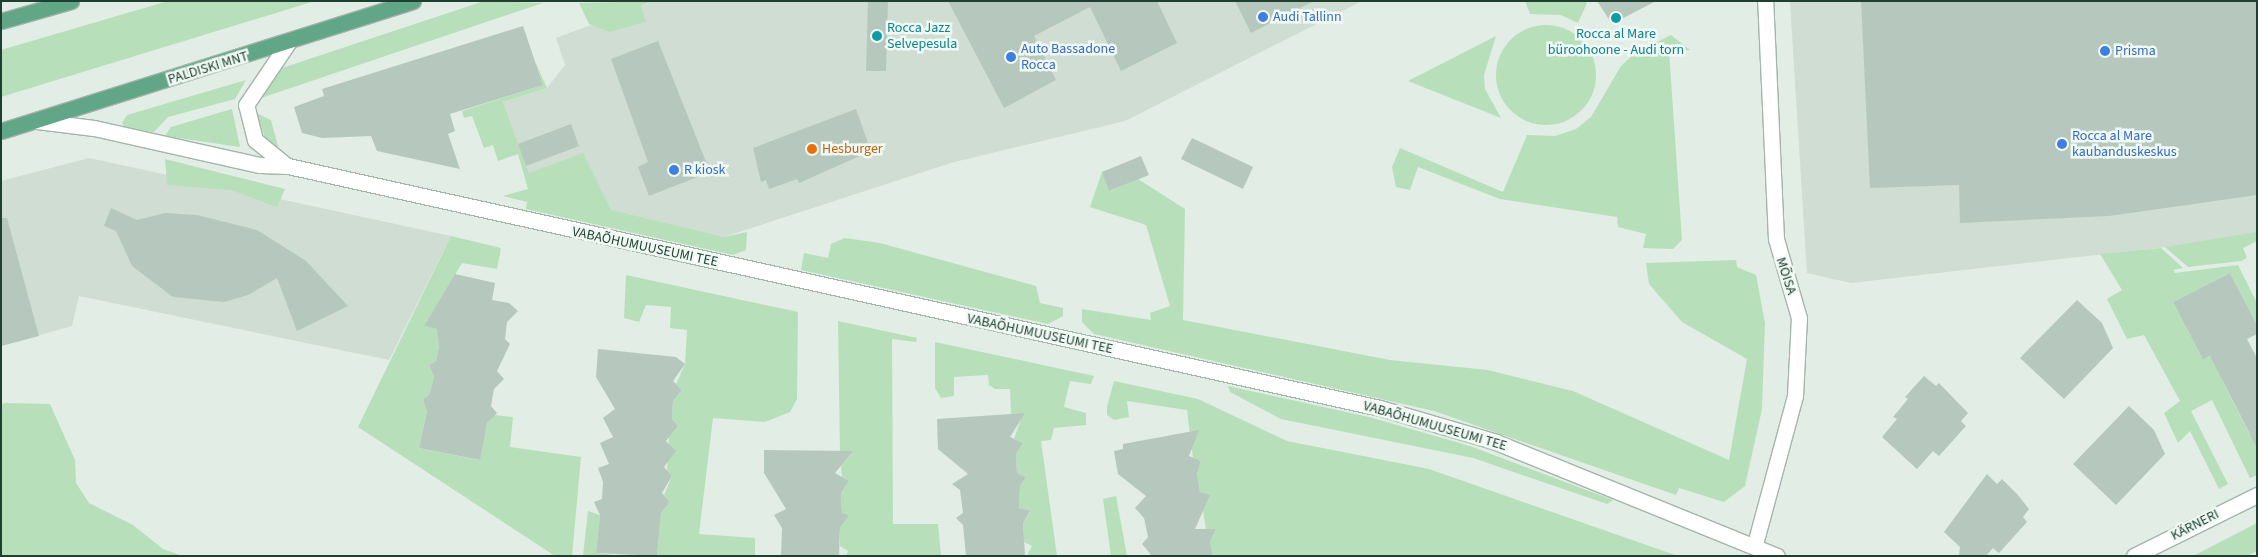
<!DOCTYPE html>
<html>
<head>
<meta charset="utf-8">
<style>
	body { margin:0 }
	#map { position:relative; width:2258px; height:557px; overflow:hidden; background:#e1ede5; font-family:"Source Sans 3",sans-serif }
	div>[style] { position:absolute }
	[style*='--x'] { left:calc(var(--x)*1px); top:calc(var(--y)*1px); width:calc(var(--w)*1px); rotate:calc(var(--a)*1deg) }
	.built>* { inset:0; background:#cfddd3 }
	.green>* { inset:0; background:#b7e0ba }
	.round { border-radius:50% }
	.building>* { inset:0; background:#b6c8bd }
	.roads { filter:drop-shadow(1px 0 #a3b5ab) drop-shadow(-1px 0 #a3b5ab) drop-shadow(0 1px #a3b5ab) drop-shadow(0 -1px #a3b5ab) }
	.street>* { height:15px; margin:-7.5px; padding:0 7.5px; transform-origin:7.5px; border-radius:7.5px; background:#fff }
	.secondary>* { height:15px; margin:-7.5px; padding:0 7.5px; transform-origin:7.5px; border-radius:7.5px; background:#fff }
	.primary>* { height:15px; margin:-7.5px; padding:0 7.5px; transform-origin:7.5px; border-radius:7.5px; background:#61a686 }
	.dots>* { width:14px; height:14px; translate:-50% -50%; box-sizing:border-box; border:2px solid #f1f9f4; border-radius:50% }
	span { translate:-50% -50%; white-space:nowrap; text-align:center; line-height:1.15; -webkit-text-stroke:5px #f1f9f4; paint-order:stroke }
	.shop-label { font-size:14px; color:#366cbe }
	.left { translate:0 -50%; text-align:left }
	.culture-label { font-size:14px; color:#0d838f }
	.street-label { font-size:14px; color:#1f3f30 }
	.food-label { font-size:14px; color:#c56008 }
	.frame { position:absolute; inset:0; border:2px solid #1f3f30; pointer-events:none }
</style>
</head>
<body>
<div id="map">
	<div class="built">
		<div style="clip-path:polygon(655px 1px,1362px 1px,1125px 121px,954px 162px,724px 237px,537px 196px,503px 102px,547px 88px,565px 65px,556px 38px)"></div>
		<div style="clip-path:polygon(1790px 1px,2257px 1px,2257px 233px,2184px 245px,1851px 283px,1807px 273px)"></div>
		<div style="clip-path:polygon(89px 158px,451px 236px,389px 360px,79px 296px,72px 326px,1px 346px,1px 181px)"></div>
	</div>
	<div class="green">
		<div style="clip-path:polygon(168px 1px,315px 1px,1px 97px,1px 50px)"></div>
		<div style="clip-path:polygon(484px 1px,543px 3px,258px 99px,282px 68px)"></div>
		<div style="clip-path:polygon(653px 1px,641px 6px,646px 22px,610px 32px,589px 24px,579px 3px)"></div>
		<div style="clip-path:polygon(1525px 1px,1583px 1px,1587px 3px,1578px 23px,1561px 15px,1530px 14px)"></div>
		<div class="round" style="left:1496px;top:25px;width:100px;height:100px"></div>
		<div style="clip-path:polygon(1671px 35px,1690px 50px,1669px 51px,1682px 240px,1673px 249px,1643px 248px,1646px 234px,1618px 227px,1617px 217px,1500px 199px,1418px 167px,1410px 190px,1396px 187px,1392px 167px,1400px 148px,1503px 192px,1527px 135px,1555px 136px,1576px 129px,1591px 117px,1621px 66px,1635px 53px)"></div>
		<div style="clip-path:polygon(1496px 36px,1484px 75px,1485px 89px,1501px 118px,1408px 81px)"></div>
		<div style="clip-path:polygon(535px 61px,547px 88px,503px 102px,529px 173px,583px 153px,611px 210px,724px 237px,747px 232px,746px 250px,733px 255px,526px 209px,527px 202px,503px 196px,528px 189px,518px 154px,498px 161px,493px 145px,484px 148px,472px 116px,464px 118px,462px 111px,543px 85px)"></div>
		<div style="clip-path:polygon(246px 80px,235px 99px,168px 117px,154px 132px,125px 128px,122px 123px,127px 115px)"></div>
		<div style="clip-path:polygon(232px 109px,240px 147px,165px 136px,171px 127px)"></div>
		<div style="clip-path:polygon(256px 113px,271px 120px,279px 150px,266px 140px)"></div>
		<div style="clip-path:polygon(165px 159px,285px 189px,277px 207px,231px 190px,167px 185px)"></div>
		<div style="clip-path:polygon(1102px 172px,1110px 191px,1138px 179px,1185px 209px,1183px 320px,1390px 360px,1488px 370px,1573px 391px,1729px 460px,1747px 359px,1682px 322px,1649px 284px,1646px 263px,1736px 260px,1737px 267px,1756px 275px,1765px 323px,1762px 409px,1745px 486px,1724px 502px,1679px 488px,1676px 495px,1434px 411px,1094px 334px,1082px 322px,1082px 309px,1151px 320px,1150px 313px,1170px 306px,1146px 225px,1090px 207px)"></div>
		<div style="clip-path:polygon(2257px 232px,2257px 241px,2243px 248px,2247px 258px,2241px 261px,2188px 267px,2165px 247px)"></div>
		<div style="clip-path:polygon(451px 236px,501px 248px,497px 269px,462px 263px,424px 326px,438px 329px,439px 347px,436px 361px,429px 365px,434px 377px,429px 395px,423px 399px,427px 412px,419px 448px,479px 460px,487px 423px,494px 415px,513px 417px,510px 447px,581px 457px,572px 556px,555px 556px,358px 427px)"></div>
		<div style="clip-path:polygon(845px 238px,880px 243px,1036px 286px,1040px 303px,1063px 308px,1063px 316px,1048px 324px,801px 270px,804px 253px,828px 258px,831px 244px)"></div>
		<div style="clip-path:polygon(2161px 248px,2183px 268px,2173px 270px,2175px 273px,2238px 265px,2257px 303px,2257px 325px,2230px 273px,2173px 302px,2203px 360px,2225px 349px,2222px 380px,2250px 435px,2257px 432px,2257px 475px,2250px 478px,2212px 400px,2191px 411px,2228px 484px,2219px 489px,2190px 431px,2178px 443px,2164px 413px,2180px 401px,2144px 335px,2127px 339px,2107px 299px,2122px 290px,2100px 254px)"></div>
		<div style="clip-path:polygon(626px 275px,798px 312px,797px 399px,790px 412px,765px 422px,713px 418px,699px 534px,755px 538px,755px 556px,657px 556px,661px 513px,670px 502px,664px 495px,672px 476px,667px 470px,669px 437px,678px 426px,672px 419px,673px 401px,682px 390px,676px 384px,685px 364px,687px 330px,670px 328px,671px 307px,646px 305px,639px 322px,624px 318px)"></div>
		<div style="clip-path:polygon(838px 321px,917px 338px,916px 342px,892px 339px,893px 524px,938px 524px,941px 556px,846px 556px,848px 551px,840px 546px,840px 528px,848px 515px,842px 513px,841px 493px,849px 481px,842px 477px,841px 466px,850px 455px,840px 451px)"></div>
		<div style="clip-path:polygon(935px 342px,1094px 376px,1091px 384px,1070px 381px,1064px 407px,1086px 413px,1086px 425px,1054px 428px,1051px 440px,1041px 441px,1057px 556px,1027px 556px,1032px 546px,1024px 542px,1023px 523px,1030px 512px,1019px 508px,1020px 486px,1026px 477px,1017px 473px,1016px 454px,1023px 443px,1014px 439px,1021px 419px,1011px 414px,1010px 389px,995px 389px,989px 385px,988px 375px,954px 377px,954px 396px,941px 398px,935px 388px)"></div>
		<div style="clip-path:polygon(1114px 381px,1198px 399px,1287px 441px,1429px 469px,1678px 556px,1213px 556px,1210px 542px,1216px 529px,1206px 529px,1197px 474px,1201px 461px,1193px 458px,1187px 410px,1127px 401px,1129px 417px,1114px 420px,1107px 415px,1107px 407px)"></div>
		<div style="clip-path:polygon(1228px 386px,1369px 417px,1470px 446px,1613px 500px,1607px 504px,1473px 458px,1281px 419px,1230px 392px)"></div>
		<div style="clip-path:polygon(5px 403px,50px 404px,75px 460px,76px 483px,89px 503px,133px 525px,163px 549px,183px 556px,1px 556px,1px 405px)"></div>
		<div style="clip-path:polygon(1116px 496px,1127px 556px,1111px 556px,1103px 499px)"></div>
		<div style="clip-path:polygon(588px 511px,600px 515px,596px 553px,622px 556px,583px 556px)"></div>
		<div style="clip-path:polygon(2257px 523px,2257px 551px,2247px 556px,2193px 556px)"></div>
	</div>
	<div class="building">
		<div style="clip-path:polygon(868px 1px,888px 1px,886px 71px,866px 71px)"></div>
		<div style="clip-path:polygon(948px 1px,1157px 1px,1177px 43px,1121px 71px,1090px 7px,1034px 36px,1056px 80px,1004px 108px)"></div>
		<div style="clip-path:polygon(1235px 1px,1314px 1px,1251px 33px)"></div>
		<div style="clip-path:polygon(1597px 1px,1656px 1px,1612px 24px)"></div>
		<div style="clip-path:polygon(1861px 1px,2257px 1px,2257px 195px,2109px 216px,1960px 223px,1959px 185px,1870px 188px)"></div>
		<div style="clip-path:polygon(523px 26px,543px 85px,450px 114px,455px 131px,448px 134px,460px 169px,377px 151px,371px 136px,322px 138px,302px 133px,294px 107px,324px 96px,322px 89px)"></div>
		<div style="clip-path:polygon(658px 41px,710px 172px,649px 196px,638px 167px,648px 162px,611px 59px)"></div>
		<div style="clip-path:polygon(856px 109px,871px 151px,799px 183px,797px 179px,769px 189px,766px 180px,761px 182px,753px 148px)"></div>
		<div style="clip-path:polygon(571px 124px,579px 146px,526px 166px,518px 144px)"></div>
		<div style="clip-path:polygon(1192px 138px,1253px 167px,1243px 189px,1181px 159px)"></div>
		<div style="clip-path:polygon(1141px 156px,1149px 175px,1109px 191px,1102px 172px)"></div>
		<div style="clip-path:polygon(111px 208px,137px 220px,165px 213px,197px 215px,257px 230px,306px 261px,348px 306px,297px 331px,277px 278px,248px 295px,224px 302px,173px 297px,132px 266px,116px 231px,104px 226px)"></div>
		<div style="clip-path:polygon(1px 218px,7px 218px,39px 336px,1px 346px)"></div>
		<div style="clip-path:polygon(2230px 273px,2257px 325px,2257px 334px,2247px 339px,2257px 358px,2257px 448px,2210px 356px,2203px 360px,2173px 302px)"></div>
		<div style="clip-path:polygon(455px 274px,495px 283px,492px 300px,509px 303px,518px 311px,507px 322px,505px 339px,510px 344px,497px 371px,504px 379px,494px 389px,491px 406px,497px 413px,487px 423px,480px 460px,419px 448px,427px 412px,423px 399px,429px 395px,434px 377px,429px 365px,436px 361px,439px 347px,437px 329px,424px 326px)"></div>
		<div style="clip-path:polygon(2077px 300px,2102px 323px,2113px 348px,2064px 399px,2020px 358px)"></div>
		<div style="clip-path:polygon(598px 349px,676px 357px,685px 364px,673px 381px,682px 390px,673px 401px,672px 419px,678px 426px,666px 441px,676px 451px,664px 467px,672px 476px,662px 493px,670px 502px,661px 513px,657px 556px,596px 553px,600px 515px,594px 502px,602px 499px,603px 482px,598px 468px,609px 464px,600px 443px,613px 437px,603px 418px,615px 409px,596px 377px)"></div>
		<div style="clip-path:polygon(1924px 376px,1936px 386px,1939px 383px,1968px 413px,1961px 421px,1966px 426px,1939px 456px,1933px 451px,1917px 469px,1882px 437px,1897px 419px,1893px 417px,1908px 399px,1905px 397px)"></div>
		<div style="clip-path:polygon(2129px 406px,2154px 430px,2165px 454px,2116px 505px,2073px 464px)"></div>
		<div style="clip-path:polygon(1025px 413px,1010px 437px,1023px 443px,1016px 454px,1017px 473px,1026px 477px,1020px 486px,1019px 508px,1030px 511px,1023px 523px,1025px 556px,966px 556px,963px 525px,956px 518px,963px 513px,960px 490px,952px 484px,968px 474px,938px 449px,937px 419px)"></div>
		<div style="clip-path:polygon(1199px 430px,1189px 456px,1201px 461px,1197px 474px,1200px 492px,1210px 495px,1195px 529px,1216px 529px,1210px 542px,1213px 556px,1152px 556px,1142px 544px,1148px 537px,1144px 518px,1135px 508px,1146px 496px,1118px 474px,1114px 451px,1123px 449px,1123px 444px)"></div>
		<div style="clip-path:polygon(764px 450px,853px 451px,835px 473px,849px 481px,841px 493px,842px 513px,849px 515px,840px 528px,839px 556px,781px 556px,782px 528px,774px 515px,786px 509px,764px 473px)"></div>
		<div style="clip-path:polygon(1987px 474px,1997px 484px,2002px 479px,2017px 494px,2029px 509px,2023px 517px,2027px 522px,1999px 553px,1993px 548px,1986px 556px,1959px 556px,1960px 547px,1944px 532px)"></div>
	</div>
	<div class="roads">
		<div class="street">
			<div style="--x:1755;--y:544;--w:153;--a:-74.9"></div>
			<div style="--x:1795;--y:396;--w:78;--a:-87.1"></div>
			<div style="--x:1799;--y:318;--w:82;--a:-106.2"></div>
			<div style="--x:1776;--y:239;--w:238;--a:-92.6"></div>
			<div style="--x:2134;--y:556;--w:137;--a:-26.4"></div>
		</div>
		<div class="secondary">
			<div style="--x:37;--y:121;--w:57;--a:7"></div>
			<div style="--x:94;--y:128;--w:170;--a:12.6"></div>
			<div style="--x:260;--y:165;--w:28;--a:2"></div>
			<div style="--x:288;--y:166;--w:1118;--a:12.5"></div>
			<div style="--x:1380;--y:408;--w:121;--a:16.3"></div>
			<div style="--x:1496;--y:442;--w:303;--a:22.1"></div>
			<div style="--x:286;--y:165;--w:40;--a:-141"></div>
			<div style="--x:255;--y:140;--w:36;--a:-104"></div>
			<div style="--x:246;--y:105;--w:75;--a:-55.9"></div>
		</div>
		<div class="primary">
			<div style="--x:1;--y:21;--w:73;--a:-15.9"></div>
			<div style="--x:1;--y:131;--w:432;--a:-17.5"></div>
		</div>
	</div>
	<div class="dots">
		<div style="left:1263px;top:17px;background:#3f7fe0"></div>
		<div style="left:1616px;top:18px;background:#0f9aa8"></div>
		<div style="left:877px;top:36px;background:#0f9aa8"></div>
		<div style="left:2105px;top:51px;background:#3f7fe0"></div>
		<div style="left:1011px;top:57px;background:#3f7fe0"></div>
		<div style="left:2062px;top:144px;background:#3f7fe0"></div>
		<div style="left:812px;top:149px;background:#e8710a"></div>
		<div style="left:674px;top:170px;background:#3f7fe0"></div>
	</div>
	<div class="shop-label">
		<span class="left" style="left:1273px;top:17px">Audi Tallinn</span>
		<span class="left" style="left:1021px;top:57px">Auto Bassadone<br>Rocca</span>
		<span class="left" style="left:2115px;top:51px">Prisma</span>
		<span class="left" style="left:2072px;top:144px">Rocca al Mare<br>kaubanduskeskus</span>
		<span class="left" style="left:684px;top:170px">R kiosk</span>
	</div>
	<div class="culture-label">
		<span class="left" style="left:887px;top:36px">Rocca Jazz<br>Selvepesula</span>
		<span style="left:1616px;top:42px">Rocca al Mare<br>büroohoone - Audi torn</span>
	</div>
	<div class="street-label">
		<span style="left:208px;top:68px;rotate:-17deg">PALDISKI MNT</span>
		<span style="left:645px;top:247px;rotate:12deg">VABAÕHUMUUSEUMI TEE</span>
		<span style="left:1786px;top:276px;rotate:72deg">MÕISA</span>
		<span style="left:1040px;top:334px;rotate:12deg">VABAÕHUMUUSEUMI TEE</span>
		<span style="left:1435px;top:426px;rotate:16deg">VABAÕHUMUUSEUMI TEE</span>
		<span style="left:2195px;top:525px;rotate:-27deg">KÄRNERI</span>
	</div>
	<div class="food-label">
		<span class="left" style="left:822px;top:149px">Hesburger</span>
	</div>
	<div class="frame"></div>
</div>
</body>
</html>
